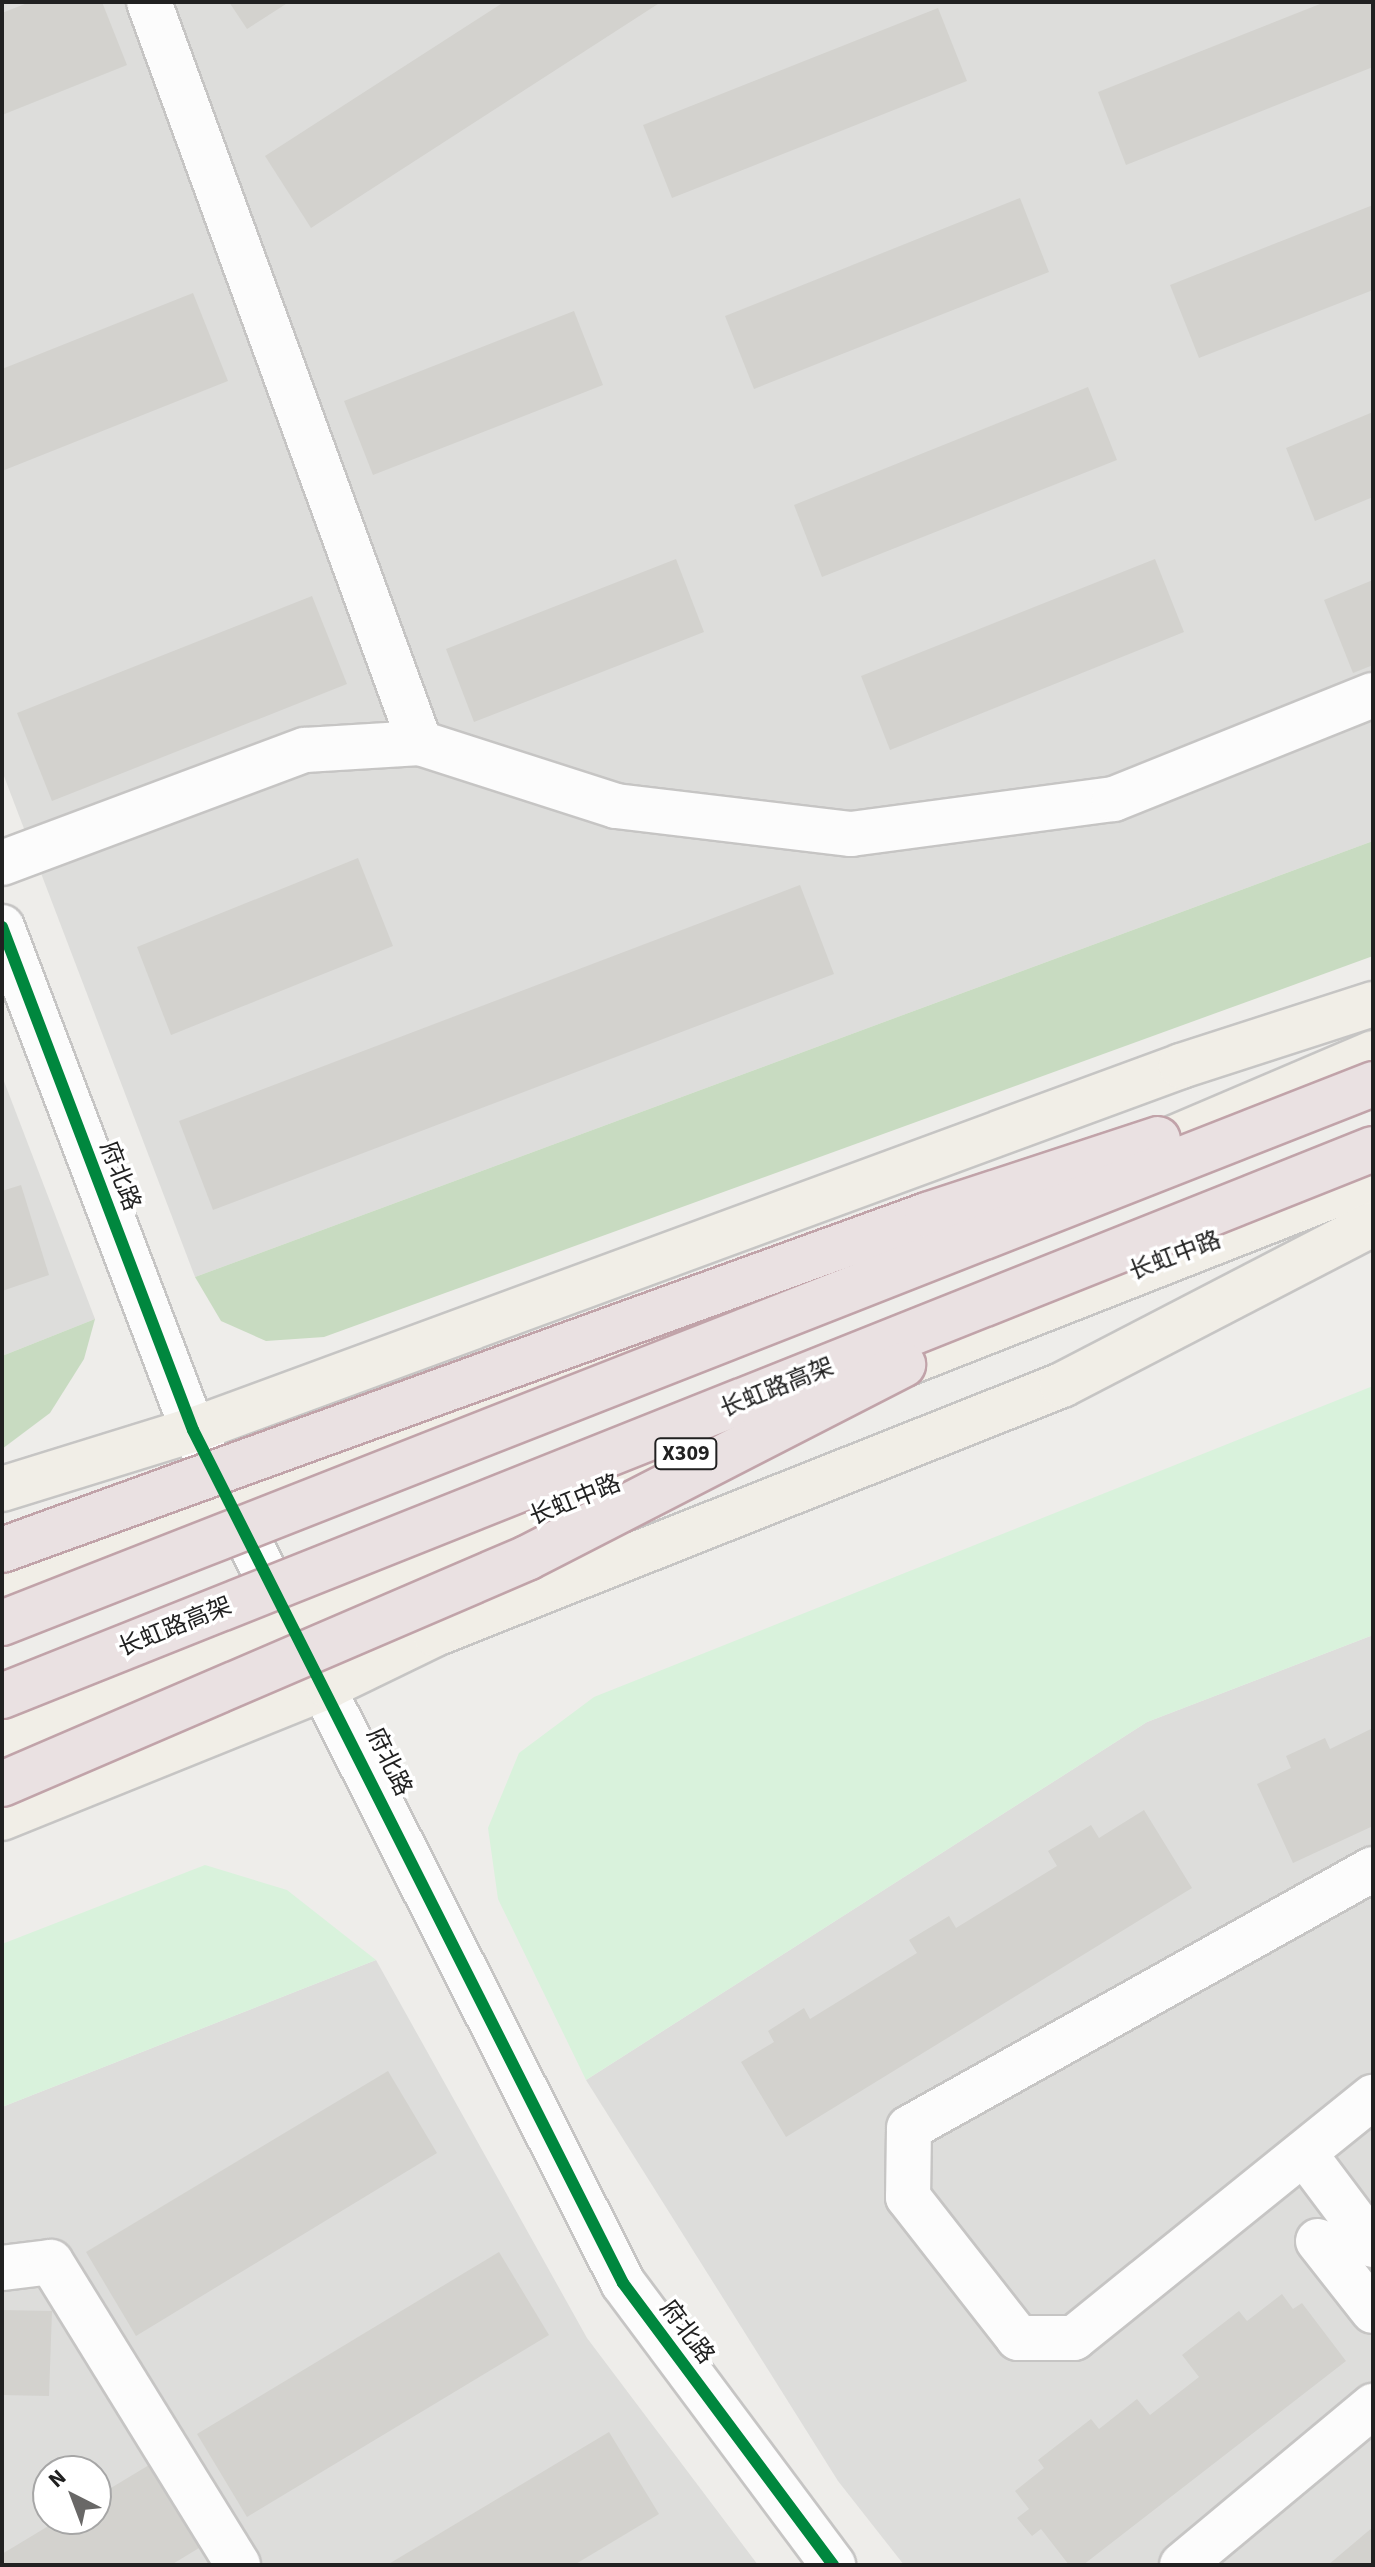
<!DOCTYPE html>
<html>
<head>
<meta charset="utf-8">
<style>
	body { margin:0 }
	#map { position:relative; width:1375px; height:2567px; overflow:hidden; background:#eeedea; font-family:"Source Sans 3","Noto Sans SC",sans-serif }
	div>[style] { position:absolute }
	[style*='--x'] { left:calc(var(--x)*1px); top:calc(var(--y)*1px); width:calc(var(--w)*1px); rotate:calc(var(--a)*1deg) }
	.residential>* { inset:0; background:#dddddb }
	.forest>* { inset:0; background:#c8dbc1 }
	.park>* { inset:0; background:#d9f2dc }
	.building>* { inset:0; background:#d3d2ce }
	.roads { filter:drop-shadow(2px 0 #c6c5c4) drop-shadow(-2px 0 #c6c5c4) drop-shadow(0 2px #c6c5c4) drop-shadow(0 -2px #c6c5c4) }
	.minor>* { height:44px; margin:-22px; padding:0 22px; transform-origin:22px; border-radius:22px; background:#fcfcfc }
	.major>* { height:44px; margin:-22px; padding:0 22px; transform-origin:22px; border-radius:22px; background:#f1eee7 }
	.bridges { filter:drop-shadow(2px 0 #c1a3a9) drop-shadow(-2px 0 #c1a3a9) drop-shadow(0 2px #c1a3a9) drop-shadow(0 -2px #c1a3a9) }
	.highway-bridge>* { height:44px; margin:-22px; padding:0 22px; transform-origin:22px; border-radius:22px; background:#eae1e2 }
	.cycleway>* { height:12px; margin:-6px; padding:0 6px; transform-origin:6px; border-radius:6px; background:#00873e }
	span { translate:-50% -50%; white-space:nowrap; text-align:center; line-height:1.15; -webkit-text-stroke:7px #fff; paint-order:stroke }
	.shield-label span { padding:2px 6px; background:#fff; border:2px solid; border-radius:6px; -webkit-text-stroke-width:0 }
	.shield-label { font-size:22px; color:#212121; font-weight:700 }
	.street-label { font-size:24px; color:#212121 }
	.frame { position:absolute; inset:0; border:4px solid #212121; pointer-events:none }
	.north { position:absolute; left:32px; top:2455px; width:80px; height:80px; box-sizing:border-box; background:#fff; border:2px solid #a6a6a6; border-radius:50%; rotate:318deg; font-size:22px; font-weight:700; line-height:32px; text-align:center; color:#212121 }
	.north::after { content:''; display:block; margin:auto; width:28px; height:36px; background:#696867; clip-path:polygon(50% 0,100% 100%,50% 72%,0 100%) }
</style>
</head>
<body>
<div id="map">
	<div class="residential">
		<div style="clip-path:polygon(2px 2px,1373px 2px,1373px 841px,195px 1277px,2px 771px)"></div>
		<div style="clip-path:polygon(2px 1076px,95px 1319px,2px 1356px)"></div>
		<div style="clip-path:polygon(1373px 1635px,1373px 2565px,904px 2565px,838px 2481px,586px 2080px,1147px 1722px)"></div>
		<div style="clip-path:polygon(evenodd,376px 1960px,587px 2338px,758px 2565px,2px 2565px,2px 2107px,376px 1960px,48px 2471px,96px 2471px,96px 2519px,48px 2519px,48px 2471px)"></div>
	</div>
	<div class="forest">
		<div style="clip-path:polygon(1373px 841px,1373px 956px,324px 1337px,266px 1341px,221px 1321px,195px 1277px)"></div>
		<div style="clip-path:polygon(95px 1319px,84px 1359px,50px 1413px,2px 1449px,2px 1356px)"></div>
	</div>
	<div class="park">
		<div style="clip-path:polygon(1373px 1386px,1373px 1635px,1147px 1722px,586px 2080px,498px 1899px,488px 1828px,519px 1753px,594px 1697px)"></div>
		<div style="clip-path:polygon(205px 1865px,287px 1890px,376px 1960px,2px 2107px,2px 1944px)"></div>
	</div>
	<div class="building">
		<div style="clip-path:polygon(30px 2px,102px 2px,127px 65px,2px 115px,2px 13px)"></div>
		<div style="clip-path:polygon(229px 2px,289px 2px,247px 29px)"></div>
		<div style="clip-path:polygon(504px 2px,661px 2px,311px 228px,265px 156px)"></div>
		<div style="clip-path:polygon(1325px 2px,1373px 2px,1373px 67px,1126px 165px,1098px 92px)"></div>
		<div style="clip-path:polygon(938px 8px,967px 81px,672px 198px,643px 125px)"></div>
		<div style="clip-path:polygon(1020px 198px,1049px 272px,754px 389px,725px 316px)"></div>
		<div style="clip-path:polygon(1373px 205px,1373px 290px,1199px 358px,1170px 285px)"></div>
		<div style="clip-path:polygon(193px 293px,228px 381px,2px 471px,2px 369px)"></div>
		<div style="clip-path:polygon(574px 311px,603px 385px,373px 475px,344px 401px)"></div>
		<div style="clip-path:polygon(1088px 387px,1117px 460px,822px 577px,794px 505px)"></div>
		<div style="clip-path:polygon(1373px 412px,1373px 497px,1315px 521px,1286px 448px)"></div>
		<div style="clip-path:polygon(676px 559px,704px 632px,474px 722px,446px 649px)"></div>
		<div style="clip-path:polygon(1155px 559px,1184px 632px,890px 750px,861px 676px)"></div>
		<div style="clip-path:polygon(1373px 580px,1373px 665px,1353px 673px,1324px 600px)"></div>
		<div style="clip-path:polygon(312px 596px,347px 684px,52px 801px,17px 713px)"></div>
		<div style="clip-path:polygon(358px 858px,393px 946px,171px 1035px,137px 947px)"></div>
		<div style="clip-path:polygon(800px 885px,834px 974px,213px 1210px,179px 1121px)"></div>
		<div style="clip-path:polygon(21px 1185px,49px 1275px,2px 1291px,2px 1191px)"></div>
		<div style="clip-path:polygon(1373px 1728px,1373px 1826px,1293px 1863px,1257px 1784px,1291px 1768px,1286px 1756px,1325px 1738px,1330px 1749px)"></div>
		<div style="clip-path:polygon(1144px 1810px,1192px 1888px,786px 2137px,741px 2062px,774px 2042px,768px 2031px,804px 2008px,810px 2019px,917px 1953px,909px 1940px,949px 1916px,956px 1928px,1057px 1866px,1048px 1851px,1091px 1825px,1099px 1838px)"></div>
		<div style="clip-path:polygon(388px 2071px,437px 2153px,136px 2336px,86px 2252px)"></div>
		<div style="clip-path:polygon(499px 2252px,549px 2335px,247px 2517px,197px 2434px)"></div>
		<div style="clip-path:polygon(1282px 2294px,1293px 2309px,1302px 2303px,1346px 2361px,1083px 2565px,1069px 2565px,1041px 2529px,1032px 2536px,1017px 2518px,1029px 2509px,1015px 2491px,1044px 2468px,1038px 2460px,1091px 2419px,1099px 2429px,1137px 2399px,1150px 2415px,1199px 2377px,1182px 2355px,1239px 2311px,1247px 2321px)"></div>
		<div style="clip-path:polygon(2px 2310px,52px 2311px,49px 2396px,2px 2395px)"></div>
		<div style="clip-path:polygon(609px 2432px,659px 2514px,574px 2565px,387px 2565px)"></div>
		<div style="clip-path:polygon(154px 2462px,204px 2545px,171px 2565px,2px 2565px,2px 2554px,60px 2519px,96px 2519px,96px 2497px)"></div>
		<div style="clip-path:polygon(1373px 2527px,1373px 2565px,1328px 2565px)"></div>
	</div>
	<div class="roads">
		<div class="minor">
			<div style="--x:149;--y:2;--w:789;--a:69.91"></div>
			<div style="--x:2;--y:863;--w:323;--a:-20.5"></div>
			<div style="--x:305;--y:750;--w:115;--a:-3.5"></div>
			<div style="--x:420;--y:743;--w:206;--a:17.8"></div>
			<div style="--x:616;--y:806;--w:237;--a:6.8"></div>
			<div style="--x:851;--y:834;--w:265;--a:-7.6"></div>
			<div style="--x:1114;--y:799;--w:279;--a:-21.9"></div>
			<div style="--x:2;--y:927;--w:538;--a:69.21"></div>
			<div style="--x:193;--y:1430;--w:955;--a:63.25"></div>
			<div style="--x:623;--y:2283;--w:352;--a:53.3"></div>
			<div style="--x:1373;--y:1869;--w:531;--a:150.83"></div>
			<div style="--x:909;--y:2128;--w:69;--a:90.8"></div>
			<div style="--x:908;--y:2197;--w:179;--a:52"></div>
			<div style="--x:1018;--y:2338;--w:56;--a:0"></div>
			<div style="--x:1074;--y:2338;--w:384;--a:-38.9"></div>
			<div style="--x:1304;--y:2153;--w:115;--a:53.1"></div>
			<div style="--x:1318;--y:2241;--w:89;--a:51.8"></div>
			<div style="--x:2;--y:2268;--w:49;--a:-7"></div>
			<div style="--x:51;--y:2262;--w:356;--a:58.3"></div>
			<div style="--x:1182;--y:2565;--w:249;--a:-39.8"></div>
		</div>
		<div class="major">
			<div style="--x:1155;--y:1146;--w:237;--a:-23.1"></div>
			<div style="--x:869;--y:1378;--w:541;--a:-21.45"></div>
			<div style="--x:2;--y:1489;--w:200;--a:-17.2"></div>
			<div style="--x:193;--y:1430;--w:1053;--a:-20.22"></div>
			<div style="--x:1181;--y:1066;--w:202;--a:-17.9"></div>
			<div style="--x:2;--y:1586;--w:880;--a:-20.76"></div>
			<div style="--x:2;--y:1736;--w:778;--a:-22.44"></div>
			<div style="--x:2;--y:1818;--w:352;--a:-22"></div>
			<div style="--x:328;--y:1686;--w:119;--a:-25.9"></div>
			<div style="--x:435;--y:1634;--w:675;--a:-21.66"></div>
			<div style="--x:1062;--y:1385;--w:350;--a:-27.4"></div>
		</div>
	</div>
	<div class="bridges">
		<div class="highway-bridge">
			<div style="--x:2;--y:1550;--w:984;--a:-19.91"></div>
			<div style="--x:927;--y:1215;--w:243;--a:-18.2"></div>
			<div style="--x:2;--y:1623;--w:1473;--a:-21.46"></div>
			<div style="--x:2;--y:1696;--w:1476;--a:-21.75"></div>
			<div style="--x:2;--y:1784;--w:572;--a:-23.29"></div>
			<div style="--x:527;--y:1558;--w:423;--a:-27.2"></div>
		</div>
	</div>
	<div class="cycleway">
		<div style="--x:2;--y:927;--w:538;--a:69.21"></div>
		<div style="--x:193;--y:1430;--w:955;--a:63.25"></div>
		<div style="--x:623;--y:2283;--w:352;--a:53.3"></div>
	</div>
	<div class="shield-label">
		<span style="left:686px;top:1454px">X309</span>
	</div>
	<div class="street-label">
		<span style="left:120px;top:1176px;rotate:69deg">府北路</span>
		<span style="left:1175px;top:1256px;rotate:-21deg">长虹中路</span>
		<span style="left:777px;top:1388px;rotate:-22deg">长虹路高架</span>
		<span style="left:575px;top:1500px;rotate:-22deg">长虹中路</span>
		<span style="left:175px;top:1627px;rotate:-22deg">长虹路高架</span>
		<span style="left:389px;top:1762px;rotate:64deg">府北路</span>
		<span style="left:687px;top:2332px;rotate:53deg">府北路</span>
	</div>
	<div class="frame"></div>
	<div class="north">N</div>
</div>
</body>
</html>
